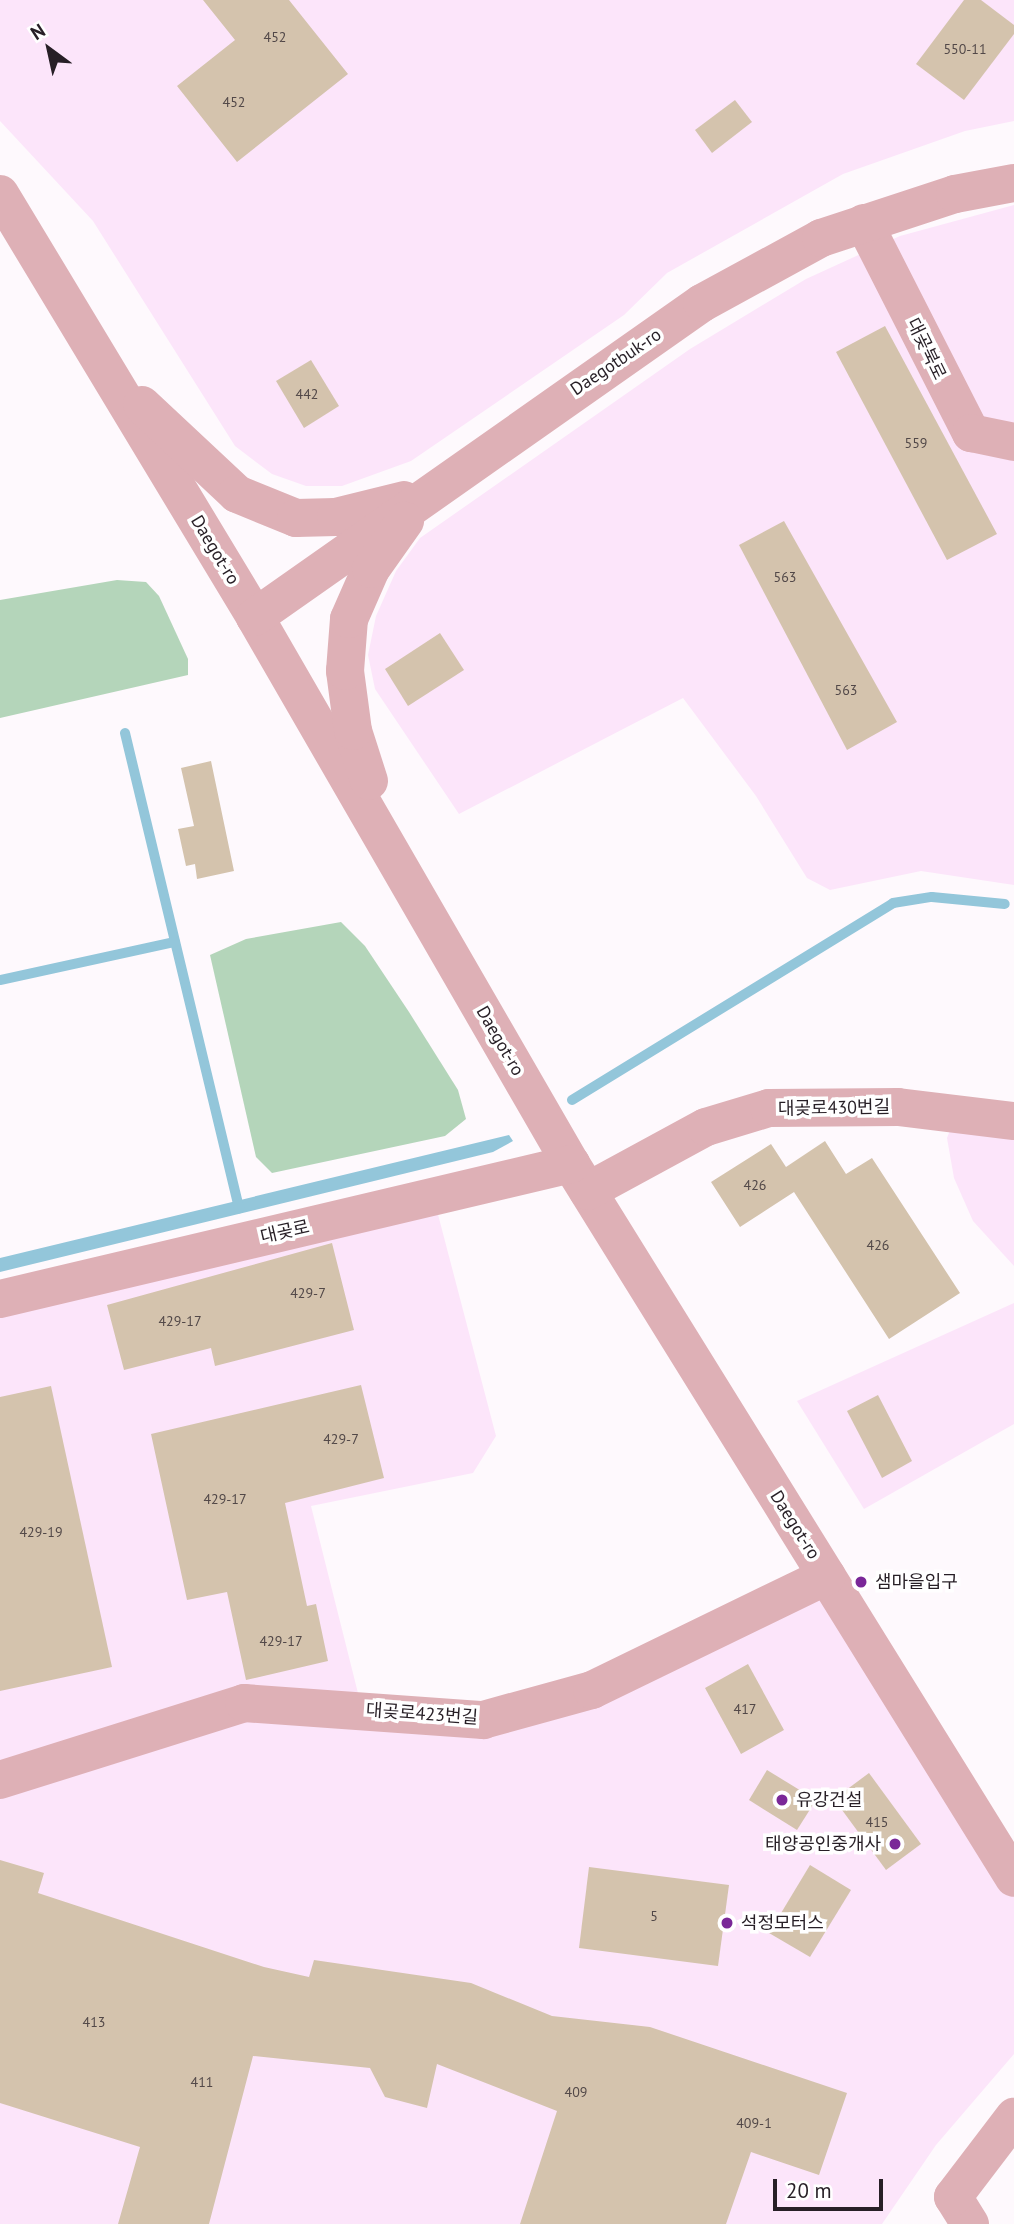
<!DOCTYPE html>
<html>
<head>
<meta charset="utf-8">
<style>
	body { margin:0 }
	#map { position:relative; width:1014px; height:2224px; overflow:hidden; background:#fef9fd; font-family:"PT Sans","Noto Sans KR",sans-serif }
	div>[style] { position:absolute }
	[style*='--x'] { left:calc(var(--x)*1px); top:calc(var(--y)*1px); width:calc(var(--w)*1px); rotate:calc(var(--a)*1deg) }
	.built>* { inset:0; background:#fce5fa }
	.green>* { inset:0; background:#b4d5ba }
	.water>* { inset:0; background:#93c6da }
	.stream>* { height:10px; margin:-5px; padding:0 5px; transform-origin:5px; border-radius:5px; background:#93c6da }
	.building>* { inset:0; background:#d4c3ad }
	.minor>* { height:38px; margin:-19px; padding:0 19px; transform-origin:19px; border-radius:19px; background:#deb0b6 }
	.dots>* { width:19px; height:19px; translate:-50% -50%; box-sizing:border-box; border:4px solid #fff; border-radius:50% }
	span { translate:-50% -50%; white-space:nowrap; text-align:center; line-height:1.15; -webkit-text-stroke:7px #fff; paint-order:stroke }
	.number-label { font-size:14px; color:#524848 }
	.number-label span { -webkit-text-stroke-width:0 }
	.street-label { font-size:18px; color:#271f26 }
	.poi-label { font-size:18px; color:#271f26 }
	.left { translate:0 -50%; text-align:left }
	.right { translate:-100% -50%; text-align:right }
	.north { position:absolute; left:14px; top:14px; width:70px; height:70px; -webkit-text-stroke:5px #fff; paint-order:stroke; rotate:327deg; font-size:19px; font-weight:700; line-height:28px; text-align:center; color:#271f26 }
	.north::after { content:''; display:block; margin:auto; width:24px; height:32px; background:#271f26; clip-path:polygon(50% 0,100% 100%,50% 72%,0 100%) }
	.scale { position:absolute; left:773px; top:2179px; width:110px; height:32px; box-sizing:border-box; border:4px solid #271f26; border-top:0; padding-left:9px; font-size:21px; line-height:24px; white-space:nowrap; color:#271f26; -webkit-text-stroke:5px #fff; paint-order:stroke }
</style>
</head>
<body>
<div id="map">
	<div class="built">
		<div style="clip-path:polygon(0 0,1014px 0,1014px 121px,965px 131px,843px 174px,667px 273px,624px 315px,411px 461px,342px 486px,306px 486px,272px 474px,235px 446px,93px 221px,0 121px)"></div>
		<div style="clip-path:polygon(1014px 205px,1014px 885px,921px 871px,830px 890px,807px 878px,756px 796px,683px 698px,459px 814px,375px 689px,368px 655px,376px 616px,396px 571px,420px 538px,690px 349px,806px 279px,900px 236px)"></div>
		<div style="clip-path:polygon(952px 1125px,1014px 1134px,1014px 1266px,973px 1221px,954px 1178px,947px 1138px)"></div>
		<div style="clip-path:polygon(435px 1203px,496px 1436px,473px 1473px,311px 1506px,362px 1709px,483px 1720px,827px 1576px,1014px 1878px,1014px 2054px,936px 2145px,882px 2224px,0 2224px,0 1308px)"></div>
		<div style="clip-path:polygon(1014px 1303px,1014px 1424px,864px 1509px,797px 1401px)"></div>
	</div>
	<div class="green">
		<div style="clip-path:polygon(117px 580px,146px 582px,159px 596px,188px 659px,188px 675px,0 718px,0 600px)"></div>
		<div style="clip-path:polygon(341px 922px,365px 946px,409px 1012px,458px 1090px,466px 1119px,445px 1136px,272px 1173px,256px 1157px,210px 955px,246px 939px)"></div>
	</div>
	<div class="water">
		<div style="clip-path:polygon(509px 1135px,513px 1141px,493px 1152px,0 1272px,0 1258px)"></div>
	</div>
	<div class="stream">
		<div style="--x:125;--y:733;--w:489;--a:76.5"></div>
		<div style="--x:0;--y:980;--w:179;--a:-12.3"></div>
		<div style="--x:572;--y:1100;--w:377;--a:-31.5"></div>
		<div style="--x:893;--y:903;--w:39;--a:-9"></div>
		<div style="--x:932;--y:897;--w:73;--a:5.5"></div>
	</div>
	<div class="building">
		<div style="clip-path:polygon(203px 0,289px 0,348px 74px,237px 162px,177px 86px,235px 40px)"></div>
		<div style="clip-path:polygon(964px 0,981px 0,1014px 25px,1014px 34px,964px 100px,916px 64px)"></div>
		<div style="clip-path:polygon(735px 100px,752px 122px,712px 153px,695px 130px)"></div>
		<div style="clip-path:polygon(885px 326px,997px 534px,947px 560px,836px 352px)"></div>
		<div style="clip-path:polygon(311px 360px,339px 406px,304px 428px,276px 381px)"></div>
		<div style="clip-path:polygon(784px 521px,897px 722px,847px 750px,739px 545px)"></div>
		<div style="clip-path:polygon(440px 633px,464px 670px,408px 706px,385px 669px)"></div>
		<div style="clip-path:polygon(211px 761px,234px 871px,197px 879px,195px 864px,186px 866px,178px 829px,194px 826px,181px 768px)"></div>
		<div style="clip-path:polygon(825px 1141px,846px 1174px,872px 1158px,960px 1293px,889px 1339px,794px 1192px,740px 1227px,711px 1182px,771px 1144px,786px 1167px)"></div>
		<div style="clip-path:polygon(332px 1243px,354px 1330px,215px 1366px,211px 1348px,124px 1370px,107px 1305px)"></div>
		<div style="clip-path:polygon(361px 1385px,384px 1478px,285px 1503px,307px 1606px,316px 1604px,328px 1661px,246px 1680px,227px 1592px,187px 1600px,151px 1434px)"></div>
		<div style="clip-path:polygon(51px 1386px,112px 1667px,0 1691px,0 1397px)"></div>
		<div style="clip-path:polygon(878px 1395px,912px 1461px,882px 1478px,847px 1411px)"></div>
		<div style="clip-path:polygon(748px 1664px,784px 1730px,741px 1754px,705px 1688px)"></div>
		<div style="clip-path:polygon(767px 1770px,816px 1800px,797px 1830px,749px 1800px)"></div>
		<div style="clip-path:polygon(869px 1773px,921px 1844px,886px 1870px,834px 1799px)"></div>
		<div style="clip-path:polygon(0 1860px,44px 1873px,38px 1893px,264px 1967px,309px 1977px,314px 1960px,471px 1983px,552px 2016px,650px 2027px,847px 2093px,819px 2175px,751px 2152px,726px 2224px,520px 2224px,557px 2111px,437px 2064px,427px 2108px,385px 2097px,370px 2068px,253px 2056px,209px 2224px,118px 2224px,140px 2147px,0 2103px)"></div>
		<div style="clip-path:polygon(810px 1865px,851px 1890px,810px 1957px,769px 1933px)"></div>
		<div style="clip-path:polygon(589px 1867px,729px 1885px,718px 1966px,579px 1948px)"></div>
	</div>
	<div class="minor">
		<div style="--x:0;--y:194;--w:494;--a:58.9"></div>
		<div style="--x:255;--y:617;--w:632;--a:59.99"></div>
		<div style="--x:571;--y:1164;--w:840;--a:58.18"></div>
		<div style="--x:864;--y:223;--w:236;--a:63"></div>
		<div style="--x:971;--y:433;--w:44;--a:11.8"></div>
		<div style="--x:142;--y:405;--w:130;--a:43.1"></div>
		<div style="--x:237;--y:494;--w:64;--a:22.1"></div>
		<div style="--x:296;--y:518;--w:40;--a:-1.4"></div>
		<div style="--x:336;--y:517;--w:70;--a:-14"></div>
		<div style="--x:255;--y:617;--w:546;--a:-35.09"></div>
		<div style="--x:702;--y:303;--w:136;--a:-28.6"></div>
		<div style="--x:821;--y:238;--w:141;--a:-18.2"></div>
		<div style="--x:955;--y:194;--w:60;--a:-10.6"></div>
		<div style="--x:369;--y:781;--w:52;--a:-107.7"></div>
		<div style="--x:353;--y:731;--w:61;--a:-97.6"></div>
		<div style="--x:345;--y:671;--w:52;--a:-85.6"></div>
		<div style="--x:349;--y:619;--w:55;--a:-66.3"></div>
		<div style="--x:371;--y:569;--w:59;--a:-54.7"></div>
		<div style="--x:588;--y:1191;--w:134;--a:-28.5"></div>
		<div style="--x:706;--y:1127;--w:66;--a:-16.8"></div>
		<div style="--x:769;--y:1108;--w:129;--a:-0.4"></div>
		<div style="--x:898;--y:1107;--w:117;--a:6.9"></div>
		<div style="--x:0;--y:1299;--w:587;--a:-13.3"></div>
		<div style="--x:0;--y:1780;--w:256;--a:-17.5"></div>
		<div style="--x:244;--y:1703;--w:240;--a:4.1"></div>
		<div style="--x:483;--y:1720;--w:113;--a:-15.4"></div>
		<div style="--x:592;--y:1690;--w:261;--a:-25.9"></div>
		<div style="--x:970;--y:2224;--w:32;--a:-122"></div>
		<div style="--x:953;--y:2197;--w:101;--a:-52.7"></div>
	</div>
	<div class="dots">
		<div style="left:861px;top:1582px;background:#7a2798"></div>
		<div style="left:782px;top:1800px;background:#7a2798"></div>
		<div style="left:895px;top:1844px;background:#7a2798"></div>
		<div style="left:727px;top:1923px;background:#7a2798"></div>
	</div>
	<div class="number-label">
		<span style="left:275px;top:37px">452</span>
		<span style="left:965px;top:49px">550-11</span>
		<span style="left:234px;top:102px">452</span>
		<span style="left:307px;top:394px">442</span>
		<span style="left:916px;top:443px">559</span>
		<span style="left:785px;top:577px">563</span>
		<span style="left:846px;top:690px">563</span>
		<span style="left:755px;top:1185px">426</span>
		<span style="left:878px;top:1245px">426</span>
		<span style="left:308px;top:1293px">429-7</span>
		<span style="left:180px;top:1321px">429-17</span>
		<span style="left:341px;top:1439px">429-7</span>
		<span style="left:225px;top:1499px">429-17</span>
		<span style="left:41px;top:1532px">429-19</span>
		<span style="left:281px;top:1641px">429-17</span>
		<span style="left:745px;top:1709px">417</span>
		<span style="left:877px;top:1822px">415</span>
		<span style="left:654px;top:1916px">5</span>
		<span style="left:94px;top:2022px">413</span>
		<span style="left:202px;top:2082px">411</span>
		<span style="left:576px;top:2092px">409</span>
		<span style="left:754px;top:2123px">409-1</span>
	</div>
	<div class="street-label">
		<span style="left:926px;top:349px;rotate:64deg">대곶북로</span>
		<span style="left:616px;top:362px;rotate:-34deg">Daegotbuk-ro</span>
		<span style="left:215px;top:550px;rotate:59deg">Daegot-ro</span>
		<span style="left:500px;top:1041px;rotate:60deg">Daegot-ro</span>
		<span style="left:834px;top:1108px;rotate:-1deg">대곶로430번길</span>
		<span style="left:285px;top:1232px;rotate:-13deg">대곶로</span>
		<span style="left:795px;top:1525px;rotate:58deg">Daegot-ro</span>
		<span style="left:422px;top:1714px;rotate:4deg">대곶로423번길</span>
	</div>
	<div class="poi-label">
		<span class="left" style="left:875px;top:1582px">샘마을입구</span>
		<span class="left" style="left:796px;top:1800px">유강건설</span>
		<span class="right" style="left:881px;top:1844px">태양공인중개사</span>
		<span class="left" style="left:741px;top:1923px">석정모터스</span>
	</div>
	<div class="north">N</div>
	<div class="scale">20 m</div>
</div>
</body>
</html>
